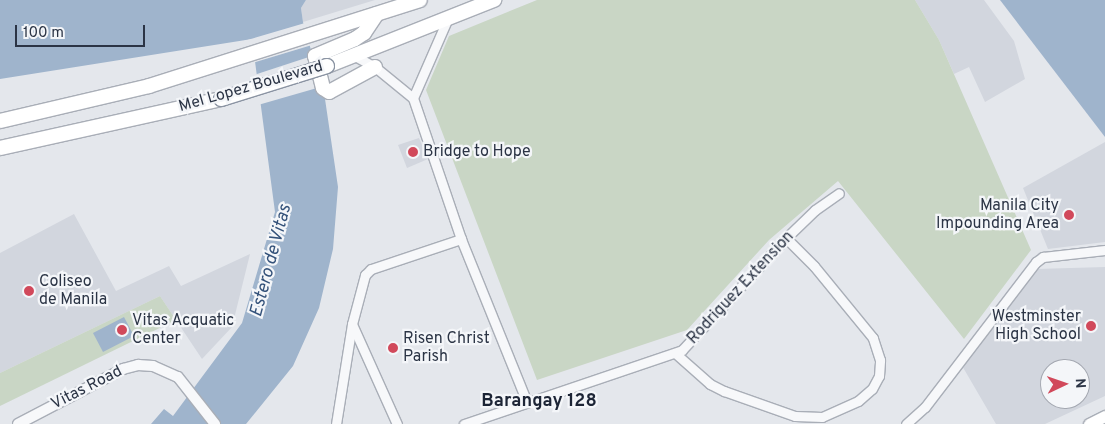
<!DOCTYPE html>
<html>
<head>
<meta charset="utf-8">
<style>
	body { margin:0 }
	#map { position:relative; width:1105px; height:424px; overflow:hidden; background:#e4e7ec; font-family:Overpass,sans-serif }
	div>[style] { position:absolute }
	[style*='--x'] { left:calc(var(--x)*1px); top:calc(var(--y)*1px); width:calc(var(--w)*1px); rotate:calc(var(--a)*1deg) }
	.built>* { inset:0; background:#d2d6de }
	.green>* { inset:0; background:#c9d6c5 }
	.water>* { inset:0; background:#9fb4cc }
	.pier>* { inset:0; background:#e4e7ec }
	.roads { filter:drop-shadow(1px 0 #a9aeb7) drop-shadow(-1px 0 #a9aeb7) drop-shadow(0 1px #a9aeb7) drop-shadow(0 -1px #a9aeb7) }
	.minor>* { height:9px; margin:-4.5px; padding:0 4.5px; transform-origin:4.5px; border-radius:4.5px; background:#f7f8fa }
	.tertiary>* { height:10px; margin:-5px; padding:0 5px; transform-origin:5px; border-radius:5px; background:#f7f8fa }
	.secondary>* { height:11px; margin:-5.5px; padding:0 5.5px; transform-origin:5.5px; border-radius:5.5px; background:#fff }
	.trunk>* { height:14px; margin:-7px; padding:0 7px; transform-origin:7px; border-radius:7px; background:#fff }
	.bridges { filter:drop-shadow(1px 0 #8b94a3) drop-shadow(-1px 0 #8b94a3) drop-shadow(0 1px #8b94a3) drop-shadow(0 -1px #8b94a3) }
	.trunk-bridge>* { height:14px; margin:-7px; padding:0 7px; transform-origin:7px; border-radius:7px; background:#fff }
	.dots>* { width:14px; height:14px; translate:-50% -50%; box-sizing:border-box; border:2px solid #f4f6f9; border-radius:50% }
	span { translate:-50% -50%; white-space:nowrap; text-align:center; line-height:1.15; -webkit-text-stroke:4.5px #f4f6f9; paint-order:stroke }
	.street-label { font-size:16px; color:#2b3445 }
	.poi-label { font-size:16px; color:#2b3445 }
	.left { translate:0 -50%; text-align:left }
	.right { translate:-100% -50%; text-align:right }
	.water-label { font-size:18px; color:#34527a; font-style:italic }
	.neighbourhood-label { font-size:18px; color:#1d2536; font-weight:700 }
	.north { position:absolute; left:1040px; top:359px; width:50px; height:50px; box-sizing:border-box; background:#f4f6f9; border:1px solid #a4a8b1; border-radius:50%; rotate:87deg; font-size:14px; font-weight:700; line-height:20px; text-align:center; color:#2b3445 }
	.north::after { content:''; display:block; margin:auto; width:18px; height:22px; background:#d1495b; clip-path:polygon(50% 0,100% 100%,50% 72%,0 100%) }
	.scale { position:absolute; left:15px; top:25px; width:130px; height:22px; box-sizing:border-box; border:2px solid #2b3445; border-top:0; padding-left:6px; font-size:15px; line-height:18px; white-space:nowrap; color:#2b3445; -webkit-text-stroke:4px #f4f6f9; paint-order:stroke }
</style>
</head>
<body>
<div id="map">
	<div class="built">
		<div style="clip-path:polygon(306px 0,375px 0,303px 22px,301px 8px)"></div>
		<div style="clip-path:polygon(915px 0,984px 0,1014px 41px,1025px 79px,985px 102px,969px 67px,954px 74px,939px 40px)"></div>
		<div style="clip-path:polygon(419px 138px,428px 159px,407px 168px,398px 145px)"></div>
		<div style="clip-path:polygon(1105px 142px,1105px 242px,1048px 249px,1023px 188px)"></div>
		<div style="clip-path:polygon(74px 214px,116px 291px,169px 266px,181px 286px,250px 254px,232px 327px,202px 359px,160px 296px,0 373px,0 253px)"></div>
		<div style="clip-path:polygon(evenodd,1105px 267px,1105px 396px,1045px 424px,996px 424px,961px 364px,1036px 269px,1105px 267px,1050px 369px,1080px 369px,1080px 399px,1050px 399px,1050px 369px)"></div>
	</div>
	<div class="green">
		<div style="clip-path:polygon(537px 0,915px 0,939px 40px,1031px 250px,964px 339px,838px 181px,769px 240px,687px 330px,537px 380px,426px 90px,449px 36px)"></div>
		<div style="clip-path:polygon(160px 296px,176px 320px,0 406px,0 373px)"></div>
	</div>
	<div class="water">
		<div style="clip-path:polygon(0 0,306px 0,301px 8px,303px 22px,325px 99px,338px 187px,333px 249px,319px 308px,293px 366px,246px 424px,151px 424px,164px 409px,173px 416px,242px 323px,275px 212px,252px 39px,0 79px)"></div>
		<div style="clip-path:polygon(1000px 0,1105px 0,1105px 137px)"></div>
		<div style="clip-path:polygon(124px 317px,134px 336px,103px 352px,93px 333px)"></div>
	</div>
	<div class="pier">
		<div style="clip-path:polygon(305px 23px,312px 45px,252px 63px,249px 41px,237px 43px)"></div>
		<div style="clip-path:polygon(315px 55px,324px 86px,258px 105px,254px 75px)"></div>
	</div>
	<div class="roads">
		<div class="minor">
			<div style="--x:355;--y:56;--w:23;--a:29"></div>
			<div style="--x:375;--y:67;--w:49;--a:39.2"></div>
			<div style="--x:413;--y:98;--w:149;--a:71.2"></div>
			<div style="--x:461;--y:239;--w:176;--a:68"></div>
			<div style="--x:413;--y:98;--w:87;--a:-66.4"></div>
			<div style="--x:352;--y:324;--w:110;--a:65.8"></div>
			<div style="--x:675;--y:353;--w:47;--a:41.5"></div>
			<div style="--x:710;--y:384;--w:16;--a:27"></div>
			<div style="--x:724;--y:391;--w:75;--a:19.4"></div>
			<div style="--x:795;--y:416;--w:27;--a:2"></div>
			<div style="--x:822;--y:417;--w:39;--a:-24"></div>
			<div style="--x:858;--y:401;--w:18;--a:-41"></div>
			<div style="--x:872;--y:389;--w:15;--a:-62"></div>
			<div style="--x:879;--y:376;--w:16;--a:-86"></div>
			<div style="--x:880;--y:360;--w:23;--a:-108"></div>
			<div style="--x:873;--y:338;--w:93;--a:-129.3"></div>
			<div style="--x:814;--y:266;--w:40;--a:-135"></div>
			<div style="--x:336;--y:424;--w:101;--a:-80.9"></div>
			<div style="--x:352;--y:324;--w:51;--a:-75.1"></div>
			<div style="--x:365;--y:275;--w:8;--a:-45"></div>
			<div style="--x:371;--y:269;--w:95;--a:-18.4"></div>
			<div style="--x:464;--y:424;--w:230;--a:-18.7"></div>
			<div style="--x:682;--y:350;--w:153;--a:-47.1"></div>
			<div style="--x:786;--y:238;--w:40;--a:-44"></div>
			<div style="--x:815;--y:210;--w:29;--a:-35"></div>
			<div style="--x:906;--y:424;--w:25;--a:-42"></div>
			<div style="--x:925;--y:407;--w:183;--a:-52.6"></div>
			<div style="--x:1036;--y:262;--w:9;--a:-36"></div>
			<div style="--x:1043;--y:257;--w:62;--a:-6.4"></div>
		</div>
		<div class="tertiary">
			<div style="--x:18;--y:424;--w:119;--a:-27.6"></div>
			<div style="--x:123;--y:369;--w:16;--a:-15"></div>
			<div style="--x:138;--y:365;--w:15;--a:4"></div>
			<div style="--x:153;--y:366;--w:27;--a:24"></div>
			<div style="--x:178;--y:377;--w:60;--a:51.8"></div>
		</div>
		<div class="secondary">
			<div style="--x:1089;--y:424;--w:18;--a:-27"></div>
		</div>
		<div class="trunk">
			<div style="--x:327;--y:66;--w:180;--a:-21.6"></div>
			<div style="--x:375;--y:67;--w:52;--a:151.5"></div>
			<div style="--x:329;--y:92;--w:7;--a:-146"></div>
			<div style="--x:323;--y:88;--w:33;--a:-104"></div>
			<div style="--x:315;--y:56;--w:43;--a:-23"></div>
			<div style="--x:355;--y:39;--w:11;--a:-34"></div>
			<div style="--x:364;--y:33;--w:23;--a:-56"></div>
			<div style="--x:0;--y:121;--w:153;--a:-13.2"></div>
			<div style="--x:149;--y:86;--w:284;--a:-17.6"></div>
			<div style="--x:0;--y:148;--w:226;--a:-12.5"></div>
		</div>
	</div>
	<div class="bridges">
		<div class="trunk-bridge">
			<div style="--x:221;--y:99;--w:111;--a:-17.3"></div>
		</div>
	</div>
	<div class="dots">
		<div style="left:413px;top:152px;background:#d1495b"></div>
		<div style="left:1069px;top:215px;background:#d1495b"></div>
		<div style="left:29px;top:291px;background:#d1495b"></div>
		<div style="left:1091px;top:326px;background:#d1495b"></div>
		<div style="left:122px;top:330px;background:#d1495b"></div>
		<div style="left:393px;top:348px;background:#d1495b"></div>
	</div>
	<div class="street-label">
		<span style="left:251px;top:87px;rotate:-16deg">Mel Lopez Boulevard</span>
		<span style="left:741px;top:288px;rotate:-47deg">Rodriguez Extension</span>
		<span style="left:87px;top:388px;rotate:-27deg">Vitas Road</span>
	</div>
	<div class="poi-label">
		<span class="left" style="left:423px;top:152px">Bridge to Hope</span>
		<span class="right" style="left:1059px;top:215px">Manila City<br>Impounding Area</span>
		<span class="left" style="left:39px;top:291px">Coliseo<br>de Manila</span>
		<span class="right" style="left:1081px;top:326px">Westminster<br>High School</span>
		<span class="left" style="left:132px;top:330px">Vitas Acquatic<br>Center</span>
		<span class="left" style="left:403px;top:348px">Risen Christ<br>Parish</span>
	</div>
	<div class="water-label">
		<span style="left:272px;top:261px;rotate:-75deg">Estero de Vitas</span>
	</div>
	<div class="neighbourhood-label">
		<span style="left:539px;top:402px">Barangay 128</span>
	</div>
	<div class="north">N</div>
	<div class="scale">100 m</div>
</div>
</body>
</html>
